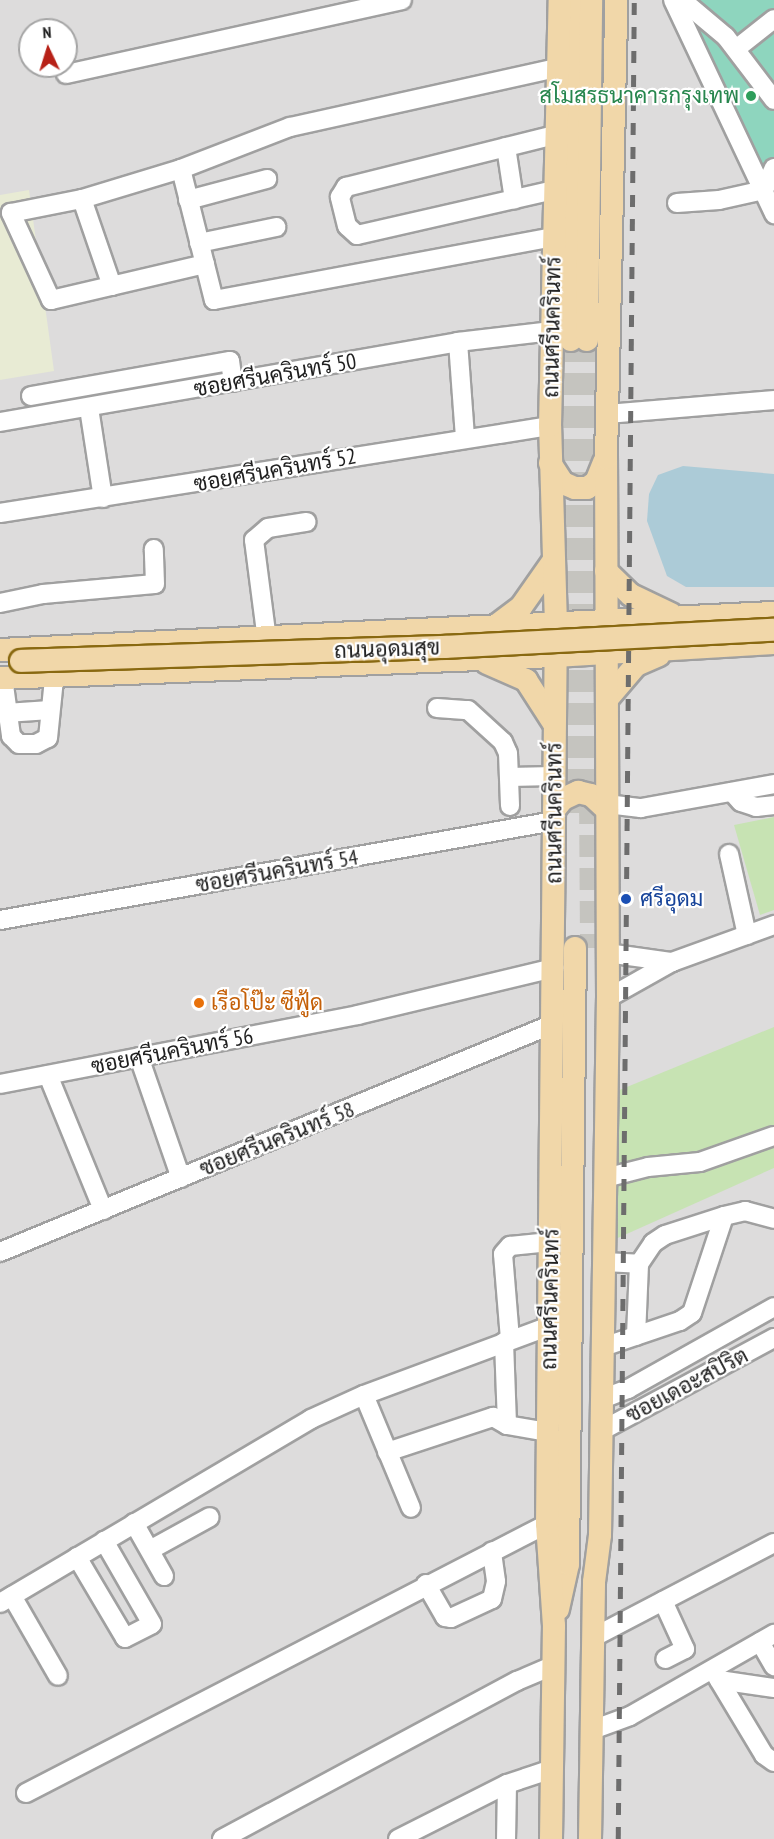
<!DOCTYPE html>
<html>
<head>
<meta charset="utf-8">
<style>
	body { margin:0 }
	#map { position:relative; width:774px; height:1839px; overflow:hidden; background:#efede7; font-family:"PT Sans Narrow",Sarabun,sans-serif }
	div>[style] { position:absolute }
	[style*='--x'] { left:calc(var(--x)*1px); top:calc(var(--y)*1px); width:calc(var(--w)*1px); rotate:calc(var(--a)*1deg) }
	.residential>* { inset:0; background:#dddcdc }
	.farmland>* { inset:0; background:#e8ebd4 }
	.grass>* { inset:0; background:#c7e3b3 }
	.pitch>* { inset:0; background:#8ed5be }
	.water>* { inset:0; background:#accbd7 }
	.major-tunnel>* { height:22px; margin-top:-11px; transform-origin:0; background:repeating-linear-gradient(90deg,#c5c4bf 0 22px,transparent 0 33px) }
	.roads { filter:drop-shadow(2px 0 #a0a0a0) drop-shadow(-2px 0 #a0a0a0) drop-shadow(0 2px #a0a0a0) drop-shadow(0 -2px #a0a0a0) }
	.minor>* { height:18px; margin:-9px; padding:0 9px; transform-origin:9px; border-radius:9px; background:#fff }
	.major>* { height:22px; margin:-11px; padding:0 11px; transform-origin:11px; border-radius:11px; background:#f1d7a9 }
	.rail>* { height:4.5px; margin-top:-2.25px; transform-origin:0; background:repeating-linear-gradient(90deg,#6d6d6d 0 12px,transparent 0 24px) }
	.bridges { filter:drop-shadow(2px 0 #896911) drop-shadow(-2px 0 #896911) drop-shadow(0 2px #896911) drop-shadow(0 -2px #896911) }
	.major-bridge>* { height:22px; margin:-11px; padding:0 11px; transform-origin:11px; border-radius:11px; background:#f1d7a9 }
	.dots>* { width:16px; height:16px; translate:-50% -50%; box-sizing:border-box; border:3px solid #fff; border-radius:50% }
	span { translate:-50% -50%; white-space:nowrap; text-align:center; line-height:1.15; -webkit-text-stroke:4.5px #fff; paint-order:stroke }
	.leisure-label { font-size:22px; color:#27864d }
	.right { translate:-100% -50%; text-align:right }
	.street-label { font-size:22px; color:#1f1f1f }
	.transit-label { font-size:22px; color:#164399 }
	.left { translate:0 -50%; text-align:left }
	.food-label { font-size:22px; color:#c56008 }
	.north { position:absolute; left:18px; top:18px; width:60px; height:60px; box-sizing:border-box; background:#fff; border:2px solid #a5a5a5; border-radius:50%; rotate:356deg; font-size:16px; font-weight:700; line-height:24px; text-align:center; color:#1f1f1f }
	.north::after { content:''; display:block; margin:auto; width:21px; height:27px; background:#b72117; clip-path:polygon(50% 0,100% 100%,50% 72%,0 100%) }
</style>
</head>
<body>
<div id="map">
	<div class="residential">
		<div style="clip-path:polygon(evenodd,0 0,774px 0,774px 1839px,0 1839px,0 0,30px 30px,66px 30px,66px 66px,30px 66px,30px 30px)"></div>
	</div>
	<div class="farmland">
		<div style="clip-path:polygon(29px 190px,54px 371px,0 380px,0 195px)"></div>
	</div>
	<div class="grass">
		<div style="clip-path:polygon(774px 817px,774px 910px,760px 915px,734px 825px)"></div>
		<div style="clip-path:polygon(774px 1027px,774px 1168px,611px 1241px,617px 1091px)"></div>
	</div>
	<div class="pitch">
		<div style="clip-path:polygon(682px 0,774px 0,774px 191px)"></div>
	</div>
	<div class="water">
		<div style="clip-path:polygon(683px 466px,774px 474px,774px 587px,686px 587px,667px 576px,647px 521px,649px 494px,658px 475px)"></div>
	</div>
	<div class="major-tunnel">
		<div style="--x:571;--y:340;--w:473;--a:89.6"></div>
		<div style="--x:587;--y:340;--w:608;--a:89.62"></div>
	</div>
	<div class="roads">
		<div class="minor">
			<div style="--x:673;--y:0;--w:237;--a:64.7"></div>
			<div style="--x:682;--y:0;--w:57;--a:40.1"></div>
			<div style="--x:726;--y:37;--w:79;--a:52.7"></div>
			<div style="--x:736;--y:49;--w:48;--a:-38.3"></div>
			<div style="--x:66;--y:74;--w:344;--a:-12.4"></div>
			<div style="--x:506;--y:147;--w:53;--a:81.3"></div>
			<div style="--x:181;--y:169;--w:135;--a:75.9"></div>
			<div style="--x:214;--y:300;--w:346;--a:-10.5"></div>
			<div style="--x:554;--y:190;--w:202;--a:167.1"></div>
			<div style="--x:357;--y:235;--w:13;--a:-138"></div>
			<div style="--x:347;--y:226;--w:30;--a:-104"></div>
			<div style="--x:340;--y:197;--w:12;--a:-59"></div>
			<div style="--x:346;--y:187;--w:215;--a:-14"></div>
			<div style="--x:82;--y:199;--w:92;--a:71"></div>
			<div style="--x:188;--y:200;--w:82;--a:-14.9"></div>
			<div style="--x:677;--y:203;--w:42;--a:-4.1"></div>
			<div style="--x:719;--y:200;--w:46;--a:-12.5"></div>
			<div style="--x:764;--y:190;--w:24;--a:-66"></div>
			<div style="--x:199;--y:243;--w:79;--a:-11.7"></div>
			<div style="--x:205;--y:264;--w:158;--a:166.8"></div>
			<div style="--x:51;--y:300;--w:96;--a:-114.7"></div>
			<div style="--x:11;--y:213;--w:72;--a:-11.2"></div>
			<div style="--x:82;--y:199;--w:103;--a:-16.9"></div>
			<div style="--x:181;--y:169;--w:117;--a:-21.1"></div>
			<div style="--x:290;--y:127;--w:272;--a:-12.5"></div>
			<div style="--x:458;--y:342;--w:96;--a:85.8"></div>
			<div style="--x:31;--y:396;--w:202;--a:-10"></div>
			<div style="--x:230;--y:361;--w:21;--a:82"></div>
			<div style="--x:89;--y:408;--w:91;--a:81.2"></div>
			<div style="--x:607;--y:414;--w:168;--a:-4.8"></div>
			<div style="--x:0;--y:422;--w:465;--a:-9.9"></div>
			<div style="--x:458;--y:342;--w:94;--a:-6.7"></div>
			<div style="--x:0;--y:513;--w:557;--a:-8.99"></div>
			<div style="--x:0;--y:603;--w:44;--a:-11.8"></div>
			<div style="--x:43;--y:594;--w:112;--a:-5.1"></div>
			<div style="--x:155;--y:584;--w:35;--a:-92"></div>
			<div style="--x:267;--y:640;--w:101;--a:-97.4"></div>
			<div style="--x:254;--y:540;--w:18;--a:-41"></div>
			<div style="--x:268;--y:528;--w:39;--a:-9"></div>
			<div style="--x:3;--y:678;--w:59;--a:82.1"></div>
			<div style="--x:11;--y:736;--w:11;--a:45"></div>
			<div style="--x:19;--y:744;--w:17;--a:0"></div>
			<div style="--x:36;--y:744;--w:13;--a:-27"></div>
			<div style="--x:48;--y:738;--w:59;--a:-84.2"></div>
			<div style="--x:437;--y:708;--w:31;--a:4"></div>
			<div style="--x:468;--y:710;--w:47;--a:42.4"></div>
			<div style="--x:503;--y:742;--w:12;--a:66"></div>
			<div style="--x:508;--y:753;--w:53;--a:87.8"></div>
			<div style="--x:6;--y:713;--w:44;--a:-3.9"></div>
			<div style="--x:509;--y:777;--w:45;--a:-1.3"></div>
			<div style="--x:732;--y:792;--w:13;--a:48"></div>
			<div style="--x:741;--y:802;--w:16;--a:18"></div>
			<div style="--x:756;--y:807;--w:18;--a:-6"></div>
			<div style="--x:607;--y:804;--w:34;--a:7"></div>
			<div style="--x:641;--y:808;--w:135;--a:-10.2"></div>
			<div style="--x:729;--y:854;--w:83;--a:77.5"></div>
			<div style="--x:0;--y:920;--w:563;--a:-10.13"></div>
			<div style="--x:607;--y:953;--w:66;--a:7.9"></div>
			<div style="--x:608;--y:998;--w:73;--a:-29.4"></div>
			<div style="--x:672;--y:962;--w:109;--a:-19.9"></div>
			<div style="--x:139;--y:1057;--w:128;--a:70.9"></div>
			<div style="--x:48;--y:1075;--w:146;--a:67.8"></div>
			<div style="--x:0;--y:1084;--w:365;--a:-10.9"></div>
			<div style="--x:358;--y:1015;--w:202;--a:-13.5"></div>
			<div style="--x:605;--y:1178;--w:44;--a:-14.3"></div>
			<div style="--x:648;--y:1167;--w:52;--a:-5.5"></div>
			<div style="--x:700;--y:1162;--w:78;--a:-19.4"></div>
			<div style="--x:0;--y:1252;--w:598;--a:-22.41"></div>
			<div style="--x:604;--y:1262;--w:35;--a:3"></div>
			<div style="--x:639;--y:1264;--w:25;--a:-56"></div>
			<div style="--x:653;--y:1243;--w:14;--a:-34"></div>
			<div style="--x:665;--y:1235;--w:62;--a:-17.9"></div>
			<div style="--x:636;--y:1336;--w:72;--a:-87.6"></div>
			<div style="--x:510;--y:1339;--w:85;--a:-94.7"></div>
			<div style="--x:503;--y:1254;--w:11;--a:-49"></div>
			<div style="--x:510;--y:1246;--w:40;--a:-5.7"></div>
			<div style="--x:504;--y:1342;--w:83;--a:87.9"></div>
			<div style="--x:603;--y:1347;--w:81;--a:-18.7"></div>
			<div style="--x:680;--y:1321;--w:14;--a:-34"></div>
			<div style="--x:692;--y:1313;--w:102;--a:-71.7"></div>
			<div style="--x:724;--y:1216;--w:22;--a:-13"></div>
			<div style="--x:745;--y:1211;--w:30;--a:15"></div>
			<div style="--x:364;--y:1395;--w:122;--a:67.4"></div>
			<div style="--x:602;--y:1399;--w:28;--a:-21"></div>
			<div style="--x:628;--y:1389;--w:167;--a:-29.3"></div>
			<div style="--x:601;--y:1431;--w:196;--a:-28.3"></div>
			<div style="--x:387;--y:1452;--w:112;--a:-18.3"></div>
			<div style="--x:493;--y:1417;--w:16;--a:30"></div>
			<div style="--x:507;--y:1425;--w:42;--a:9.7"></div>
			<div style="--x:134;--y:1523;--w:61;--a:60.5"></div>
			<div style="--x:150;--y:1550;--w:68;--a:-28.8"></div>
			<div style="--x:77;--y:1557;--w:94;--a:59.3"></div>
			<div style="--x:125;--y:1638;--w:30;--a:-27"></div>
			<div style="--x:152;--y:1624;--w:96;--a:-120"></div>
			<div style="--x:426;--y:1584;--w:38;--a:60"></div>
			<div style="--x:445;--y:1617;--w:6;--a:9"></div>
			<div style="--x:451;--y:1618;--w:45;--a:-24.9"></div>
			<div style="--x:492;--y:1599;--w:18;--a:-77"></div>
			<div style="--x:496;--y:1581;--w:30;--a:-98"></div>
			<div style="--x:12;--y:1596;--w:92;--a:60.1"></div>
			<div style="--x:663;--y:1601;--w:53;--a:65.4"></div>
			<div style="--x:685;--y:1649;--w:22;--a:153"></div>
			<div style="--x:0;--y:1603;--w:361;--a:-30.6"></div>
			<div style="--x:311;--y:1419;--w:58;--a:-24.4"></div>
			<div style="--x:364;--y:1395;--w:198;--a:-20.4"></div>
			<div style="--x:594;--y:1637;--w:203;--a:-27.6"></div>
			<div style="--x:760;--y:1642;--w:28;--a:60"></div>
			<div style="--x:713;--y:1670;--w:99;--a:59"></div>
			<div style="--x:764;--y:1755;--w:12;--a:35"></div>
			<div style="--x:719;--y:1680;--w:56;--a:8.3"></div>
			<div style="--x:592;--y:1730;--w:40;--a:-20.2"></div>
			<div style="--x:630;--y:1716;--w:166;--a:-29.7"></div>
			<div style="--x:507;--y:1784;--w:47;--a:-18.4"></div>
			<div style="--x:26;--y:1793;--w:586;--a:-27.31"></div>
			<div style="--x:222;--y:1839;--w:335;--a:-28.2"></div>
			<div style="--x:517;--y:1681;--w:38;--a:-23"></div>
			<div style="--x:398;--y:1839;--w:122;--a:-26.8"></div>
			<div style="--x:507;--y:1784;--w:55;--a:91"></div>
		</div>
		<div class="major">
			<div style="--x:571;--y:340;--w:340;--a:-89.3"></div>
			<div style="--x:587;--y:340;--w:340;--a:-89.3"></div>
			<div style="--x:550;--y:463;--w:24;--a:57"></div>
			<div style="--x:563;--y:483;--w:13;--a:23"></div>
			<div style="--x:575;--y:488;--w:12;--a:0"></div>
			<div style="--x:587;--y:488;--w:11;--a:-34"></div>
			<div style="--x:596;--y:482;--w:22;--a:-68"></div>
			<div style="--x:606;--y:571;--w:35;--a:44"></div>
			<div style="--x:631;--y:595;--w:44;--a:25.4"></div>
			<div style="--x:493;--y:628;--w:35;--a:-37"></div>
			<div style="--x:521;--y:607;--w:57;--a:-54.9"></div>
			<div style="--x:0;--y:650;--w:775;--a:-2.74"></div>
			<div style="--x:487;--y:663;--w:43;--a:23.6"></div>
			<div style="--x:526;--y:680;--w:50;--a:57.3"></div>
			<div style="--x:0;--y:678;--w:555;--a:-2.27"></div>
			<div style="--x:555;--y:656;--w:219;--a:-3.4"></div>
			<div style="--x:607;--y:699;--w:45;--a:-49.5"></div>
			<div style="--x:636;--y:665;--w:25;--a:-23"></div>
			<div style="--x:554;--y:810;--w:14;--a:-51"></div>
			<div style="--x:563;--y:799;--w:17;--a:-25"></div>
			<div style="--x:578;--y:792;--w:13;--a:13"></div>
			<div style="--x:591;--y:795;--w:22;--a:43"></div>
			<div style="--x:558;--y:1609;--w:46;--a:-77.5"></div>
			<div style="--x:568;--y:1564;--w:616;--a:-89.35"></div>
			<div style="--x:551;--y:1839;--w:213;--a:-89.2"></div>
			<div style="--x:554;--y:1626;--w:102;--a:-93.9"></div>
			<div style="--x:547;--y:1524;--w:899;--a:-89.43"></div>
			<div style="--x:556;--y:625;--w:199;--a:-91.7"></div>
			<div style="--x:550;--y:426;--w:426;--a:-88.7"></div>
			<div style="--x:590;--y:1839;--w:257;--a:-89.1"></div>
			<div style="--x:594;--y:1582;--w:47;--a:-82.7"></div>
			<div style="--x:600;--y:1535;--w:537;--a:-89.15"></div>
			<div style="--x:608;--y:998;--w:540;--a:-90.21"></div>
			<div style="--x:606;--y:458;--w:458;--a:-88.7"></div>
		</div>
	</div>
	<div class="rail">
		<div style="--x:618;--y:1839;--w:1839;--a:-89.5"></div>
	</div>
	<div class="bridges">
		<div class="major-bridge">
			<div style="--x:21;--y:661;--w:424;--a:-1.9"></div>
			<div style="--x:445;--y:647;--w:329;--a:-3"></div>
		</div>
	</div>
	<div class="dots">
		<div style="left:751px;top:96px;background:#2e9e5b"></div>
		<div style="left:626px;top:899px;background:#1a4fb4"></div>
		<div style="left:199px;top:1003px;background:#e8710a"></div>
	</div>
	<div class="leisure-label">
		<span class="right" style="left:739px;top:96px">สโมสรธนาคารกรุงเทพ</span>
	</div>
	<div class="street-label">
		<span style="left:552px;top:327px;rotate:-89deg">ถนนศรีนครินทร์</span>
		<span style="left:275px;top:375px;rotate:-10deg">ซอยศรีนครินทร์ 50</span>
		<span style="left:275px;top:470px;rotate:-10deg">ซอยศรีนครินทร์ 52</span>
		<span style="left:387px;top:649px;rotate:-2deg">ถนนอุดมสุข</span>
		<span style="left:554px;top:813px;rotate:-90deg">ถนนศรีนครินทร์</span>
		<span style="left:277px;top:871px;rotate:-10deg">ซอยศรีนครินทร์ 54</span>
		<span style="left:172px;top:1051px;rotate:-11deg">ซอยศรีนครินทร์ 56</span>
		<span style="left:277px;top:1139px;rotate:-22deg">ซอยศรีนครินทร์ 58</span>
		<span style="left:550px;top:1299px;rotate:-89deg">ถนนศรีนครินทร์</span>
		<span style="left:687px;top:1385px;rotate:-28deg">ซอยเดอะสปิริต</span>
	</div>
	<div class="transit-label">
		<span class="left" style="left:640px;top:899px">ศรีอุดม</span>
	</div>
	<div class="food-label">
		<span class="left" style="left:211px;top:1003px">เรือโป๊ะ ซีฟู้ด</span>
	</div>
	<div class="north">N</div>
</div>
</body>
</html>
